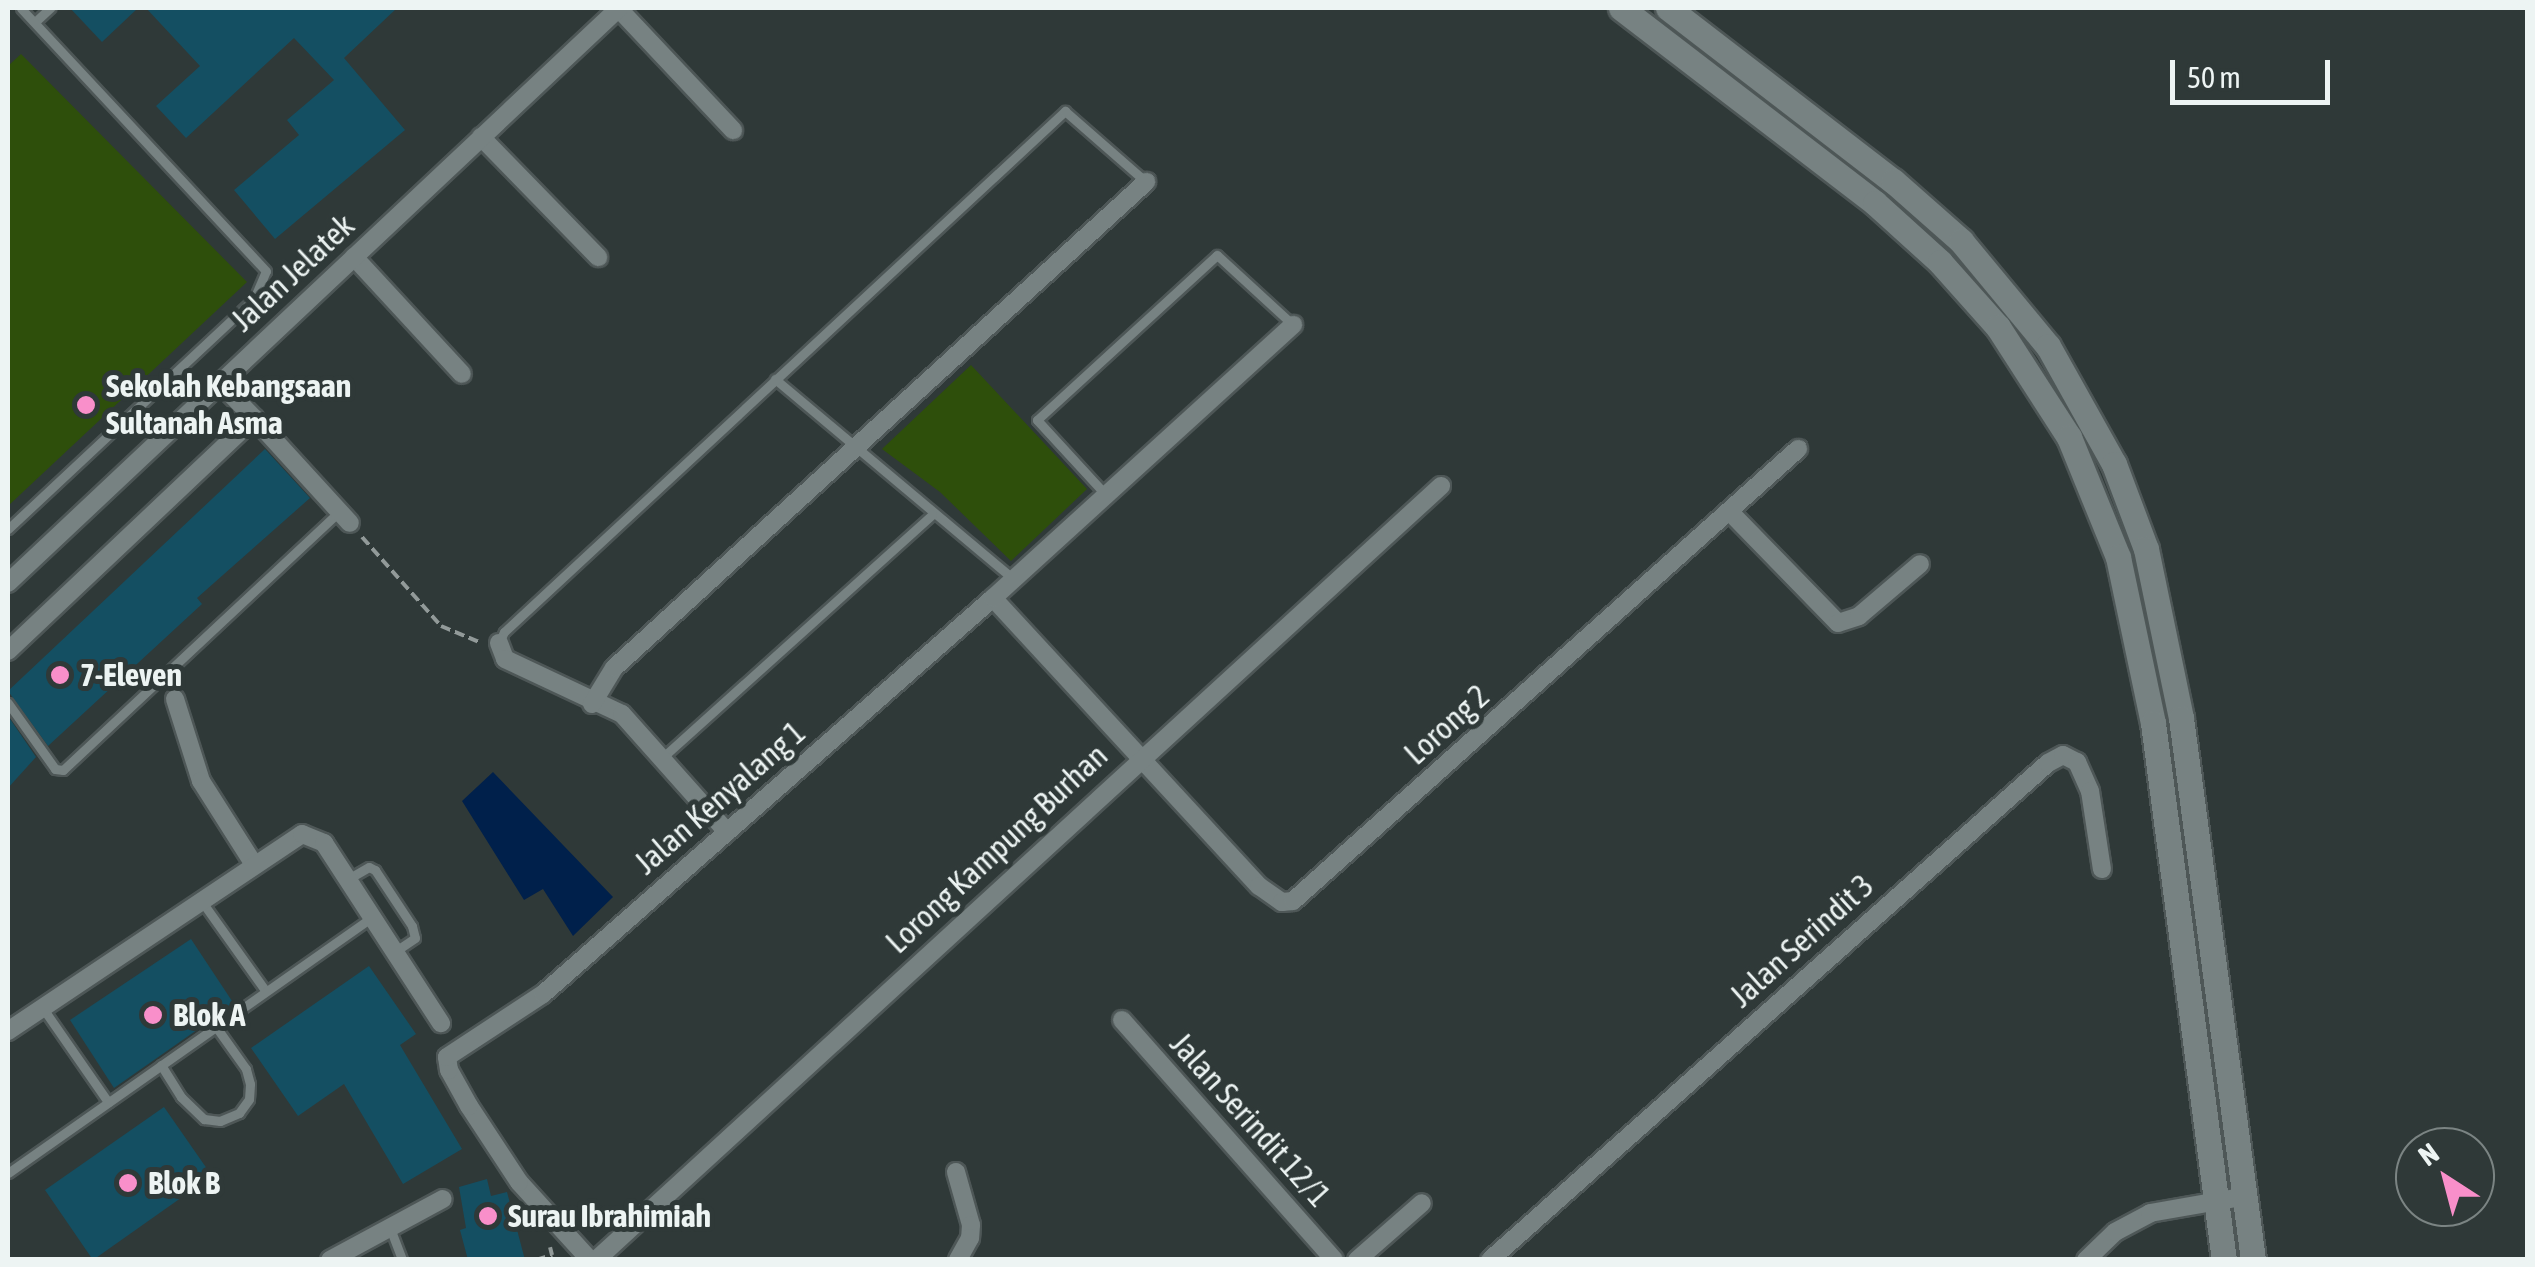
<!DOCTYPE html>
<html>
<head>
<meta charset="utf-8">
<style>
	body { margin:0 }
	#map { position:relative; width:2535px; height:1267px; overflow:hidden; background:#2f3938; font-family:"Asap Condensed",sans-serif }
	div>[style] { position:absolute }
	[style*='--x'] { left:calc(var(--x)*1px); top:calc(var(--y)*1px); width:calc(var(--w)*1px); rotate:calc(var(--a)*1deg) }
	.green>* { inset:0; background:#2e4f0b }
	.water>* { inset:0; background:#00204b }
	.building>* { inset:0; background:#144f62 }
	.path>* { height:4px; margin-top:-2px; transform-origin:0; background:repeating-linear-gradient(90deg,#929a99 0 10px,transparent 0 15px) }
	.roads { filter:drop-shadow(2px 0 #4e5757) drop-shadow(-2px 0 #4e5757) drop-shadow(0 2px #4e5757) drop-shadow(0 -2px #4e5757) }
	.lane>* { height:9px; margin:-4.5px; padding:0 4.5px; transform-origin:4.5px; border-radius:4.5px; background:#778282 }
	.street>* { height:18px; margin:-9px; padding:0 9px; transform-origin:9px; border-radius:9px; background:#778282 }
	.secondary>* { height:25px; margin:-12.5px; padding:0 12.5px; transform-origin:12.5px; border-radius:12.5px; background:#778282 }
	.dots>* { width:28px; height:28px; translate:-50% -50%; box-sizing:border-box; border:5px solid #2f3938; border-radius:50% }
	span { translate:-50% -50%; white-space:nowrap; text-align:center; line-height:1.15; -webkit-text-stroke:10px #2f3938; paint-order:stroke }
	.street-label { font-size:32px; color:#edf4f3 }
	.poi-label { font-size:32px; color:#edf4f3; font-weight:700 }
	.left { translate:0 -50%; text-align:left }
	.frame { position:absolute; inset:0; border:10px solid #edf4f3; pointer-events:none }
	.north { position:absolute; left:2395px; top:1127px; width:100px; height:100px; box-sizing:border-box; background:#2f3938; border:2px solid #7b8483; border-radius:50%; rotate:324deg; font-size:28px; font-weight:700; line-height:40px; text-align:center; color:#edf4f3 }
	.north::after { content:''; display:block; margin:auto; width:35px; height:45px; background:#f98fca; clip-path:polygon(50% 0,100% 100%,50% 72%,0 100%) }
	.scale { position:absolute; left:2170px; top:60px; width:160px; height:45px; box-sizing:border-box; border:5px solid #edf4f3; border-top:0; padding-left:12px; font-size:30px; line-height:35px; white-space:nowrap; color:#edf4f3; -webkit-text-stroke:8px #2f3938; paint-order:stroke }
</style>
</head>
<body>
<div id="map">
	<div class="green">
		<div style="clip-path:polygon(21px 54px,247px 282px,8px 506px,8px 66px)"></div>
		<div style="clip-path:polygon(971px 365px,1087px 489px,1011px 561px,940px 492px,882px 449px)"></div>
	</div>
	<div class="water">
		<div style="clip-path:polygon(493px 772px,613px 897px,573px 936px,543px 889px,524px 900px,462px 801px)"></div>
	</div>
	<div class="building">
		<div style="clip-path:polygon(70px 8px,138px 8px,102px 42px)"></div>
		<div style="clip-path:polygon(146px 8px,397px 8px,344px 58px,405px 130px,275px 239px,234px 190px,299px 135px,287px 120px,334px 80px,294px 38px,186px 138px,156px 106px,200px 66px)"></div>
		<div style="clip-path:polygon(265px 449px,310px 498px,197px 598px,202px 604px,48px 746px,8px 691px)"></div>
		<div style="clip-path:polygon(8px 716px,36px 757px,8px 788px)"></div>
		<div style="clip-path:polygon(191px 939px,234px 1004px,114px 1088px,70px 1020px)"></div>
		<div style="clip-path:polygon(369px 966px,416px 1034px,400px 1045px,462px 1149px,403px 1184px,344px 1084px,298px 1116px,251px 1048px)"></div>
		<div style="clip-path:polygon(164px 1107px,212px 1176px,93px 1260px,45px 1190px)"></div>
		<div style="clip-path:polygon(487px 1179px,491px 1196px,507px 1192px,525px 1260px,468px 1260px,460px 1230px,466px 1228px,459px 1187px)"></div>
	</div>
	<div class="path">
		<div style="--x:362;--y:537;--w:119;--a:48.4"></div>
		<div style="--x:441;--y:626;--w:41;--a:22.8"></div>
		<div style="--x:536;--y:1260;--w:17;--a:-17"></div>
		<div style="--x:552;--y:1255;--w:8;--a:-104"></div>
	</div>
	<div class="roads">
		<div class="lane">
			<div style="--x:35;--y:22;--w:21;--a:-43"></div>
			<div style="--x:775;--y:379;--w:311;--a:40"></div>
			<div style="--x:1106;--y:495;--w:102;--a:-132.6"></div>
			<div style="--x:1037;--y:420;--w:244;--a:-42.5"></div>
			<div style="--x:1217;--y:255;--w:103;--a:42.6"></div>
			<div style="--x:8;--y:529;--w:337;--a:-43.1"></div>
			<div style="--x:254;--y:299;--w:30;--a:-67"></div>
			<div style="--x:266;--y:271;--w:359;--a:-133"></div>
			<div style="--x:499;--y:643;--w:12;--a:-66"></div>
			<div style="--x:504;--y:632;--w:766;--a:-42.88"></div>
			<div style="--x:1065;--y:111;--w:108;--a:41.2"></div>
			<div style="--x:8;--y:703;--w:81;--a:54.5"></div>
			<div style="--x:55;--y:769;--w:8;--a:7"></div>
			<div style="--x:63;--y:770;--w:378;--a:-43.1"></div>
			<div style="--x:663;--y:757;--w:362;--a:-42"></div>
			<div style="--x:348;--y:879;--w:24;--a:-30"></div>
			<div style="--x:369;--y:867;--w:7;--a:27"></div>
			<div style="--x:375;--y:870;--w:67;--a:56.5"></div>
			<div style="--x:412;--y:926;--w:12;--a:76"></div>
			<div style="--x:415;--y:938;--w:25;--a:146"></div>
			<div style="--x:200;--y:899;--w:112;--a:54.5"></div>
			<div style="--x:42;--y:1007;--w:116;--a:55.2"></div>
			<div style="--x:161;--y:1065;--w:38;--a:58"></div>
			<div style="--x:181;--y:1097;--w:32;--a:44"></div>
			<div style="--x:204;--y:1119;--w:16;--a:7"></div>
			<div style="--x:220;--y:1121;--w:21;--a:-23"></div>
			<div style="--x:239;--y:1113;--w:17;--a:-54"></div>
			<div style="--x:249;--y:1099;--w:15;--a:-86"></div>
			<div style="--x:250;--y:1084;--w:16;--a:-105"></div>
			<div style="--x:246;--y:1069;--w:52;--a:-125.5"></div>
			<div style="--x:8;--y:1173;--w:445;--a:-35.1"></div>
			<div style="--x:390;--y:1228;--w:34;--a:69"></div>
		</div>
		<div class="street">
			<div style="--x:618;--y:8;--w:168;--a:46.7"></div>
			<div style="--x:481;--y:137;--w:168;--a:45.7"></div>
			<div style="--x:354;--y:257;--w:159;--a:47.3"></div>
			<div style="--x:254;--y:418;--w:142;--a:47.6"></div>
			<div style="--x:1729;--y:511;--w:156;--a:45.8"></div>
			<div style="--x:1838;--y:623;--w:22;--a:-18"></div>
			<div style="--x:1859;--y:616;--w:80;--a:-40.4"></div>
			<div style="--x:8;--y:583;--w:839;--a:-43.26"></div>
			<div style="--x:993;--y:598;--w:392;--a:47.3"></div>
			<div style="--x:1259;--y:886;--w:28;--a:35"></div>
			<div style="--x:1282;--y:902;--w:11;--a:-5"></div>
			<div style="--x:1293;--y:901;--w:678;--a:-41.83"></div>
			<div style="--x:499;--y:643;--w:17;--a:69"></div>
			<div style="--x:505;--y:659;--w:129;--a:25.2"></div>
			<div style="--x:622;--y:714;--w:158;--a:48.3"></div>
			<div style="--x:8;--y:651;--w:339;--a:-43.4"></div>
			<div style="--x:254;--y:418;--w:49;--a:-134.2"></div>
			<div style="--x:175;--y:699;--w:86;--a:72.4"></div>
			<div style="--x:201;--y:781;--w:97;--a:57.6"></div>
			<div style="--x:592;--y:704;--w:42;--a:-58.6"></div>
			<div style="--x:614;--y:668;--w:721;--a:-42.41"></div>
			<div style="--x:1122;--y:1020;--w:320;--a:48.5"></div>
			<div style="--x:8;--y:1031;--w:354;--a:-33.8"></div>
			<div style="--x:302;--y:834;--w:24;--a:22"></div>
			<div style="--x:324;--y:843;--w:215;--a:57"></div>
			<div style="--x:956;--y:1172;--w:55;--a:74.2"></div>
			<div style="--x:971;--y:1225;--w:13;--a:94"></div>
			<div style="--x:970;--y:1238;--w:25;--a:119"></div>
			<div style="--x:330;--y:1260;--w:128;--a:-28.4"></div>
			<div style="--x:590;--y:1260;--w:105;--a:-132.3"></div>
			<div style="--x:519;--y:1182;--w:91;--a:-123.3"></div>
			<div style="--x:469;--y:1106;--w:41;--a:-119.1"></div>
			<div style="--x:449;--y:1070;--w:13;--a:-99"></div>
			<div style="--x:447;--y:1057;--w:115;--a:-33.3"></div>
			<div style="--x:543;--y:994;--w:599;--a:-41.35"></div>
			<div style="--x:993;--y:598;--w:406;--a:-42.3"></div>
			<div style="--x:596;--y:1260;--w:1146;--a:-42.49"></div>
			<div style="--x:1357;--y:1260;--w:86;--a:-41.2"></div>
			<div style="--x:1490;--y:1260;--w:747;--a:-41.69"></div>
			<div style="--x:2048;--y:763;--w:17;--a:-28"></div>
			<div style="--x:2063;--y:755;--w:16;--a:27"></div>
			<div style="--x:2077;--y:762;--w:32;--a:66"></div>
			<div style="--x:2090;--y:791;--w:79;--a:81.3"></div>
			<div style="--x:2086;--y:1260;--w:40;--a:-44"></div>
			<div style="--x:2115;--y:1232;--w:40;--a:-28"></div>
			<div style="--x:2150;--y:1213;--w:98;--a:-9.9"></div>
		</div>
		<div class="secondary">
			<div style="--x:1621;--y:8;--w:320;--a:37.5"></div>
			<div style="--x:1875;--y:203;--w:88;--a:42.2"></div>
			<div style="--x:1940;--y:262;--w:87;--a:48.3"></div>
			<div style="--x:1998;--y:327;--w:131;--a:57.2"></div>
			<div style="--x:2069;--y:437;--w:130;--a:67.8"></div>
			<div style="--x:2118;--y:557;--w:170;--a:78.1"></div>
			<div style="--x:2153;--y:723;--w:542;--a:82.47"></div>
			<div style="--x:1668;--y:8;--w:284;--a:37.6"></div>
			<div style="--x:1893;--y:181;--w:91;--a:41.4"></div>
			<div style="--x:1961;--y:241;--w:136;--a:50.4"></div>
			<div style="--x:2048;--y:346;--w:135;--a:60.8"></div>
			<div style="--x:2114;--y:464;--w:91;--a:69.4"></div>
			<div style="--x:2146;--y:549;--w:173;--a:78.3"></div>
			<div style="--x:2181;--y:718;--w:547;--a:82.43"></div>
		</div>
	</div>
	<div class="dots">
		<div style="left:86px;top:405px;background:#f98fca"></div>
		<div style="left:60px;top:675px;background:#f98fca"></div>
		<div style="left:153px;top:1015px;background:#f98fca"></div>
		<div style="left:128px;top:1183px;background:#f98fca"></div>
		<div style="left:488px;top:1216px;background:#f98fca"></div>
	</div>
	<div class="street-label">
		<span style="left:293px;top:273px;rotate:-43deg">Jalan Jelatek</span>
		<span style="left:1447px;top:725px;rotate:-42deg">Lorong 2</span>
		<span style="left:720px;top:798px;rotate:-41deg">Jalan Kenyalang 1</span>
		<span style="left:997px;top:849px;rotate:-43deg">Lorong Kampung Burhan</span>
		<span style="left:1802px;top:941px;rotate:-42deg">Jalan Serindit 3</span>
		<span style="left:1250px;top:1120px;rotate:48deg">Jalan Serindit 12/1</span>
	</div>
	<div class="poi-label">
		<span class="left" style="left:106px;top:405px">Sekolah Kebangsaan<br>Sultanah Asma</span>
		<span class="left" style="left:80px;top:675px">7-Eleven</span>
		<span class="left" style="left:173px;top:1015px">Blok A</span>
		<span class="left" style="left:148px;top:1183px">Blok B</span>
		<span class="left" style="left:508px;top:1216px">Surau Ibrahimiah</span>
	</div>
	<div class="frame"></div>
	<div class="north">N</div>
	<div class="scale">50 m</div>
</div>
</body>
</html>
